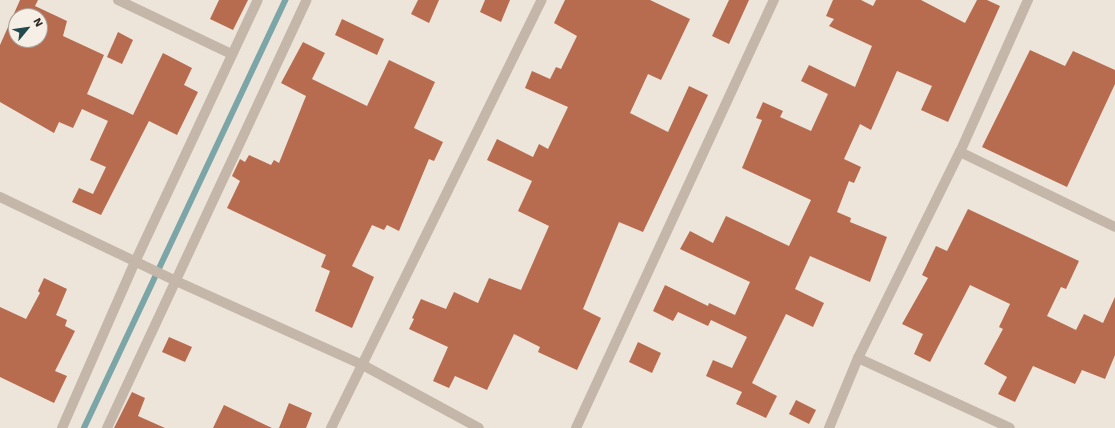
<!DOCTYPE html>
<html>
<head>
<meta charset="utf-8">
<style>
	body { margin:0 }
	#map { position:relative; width:1115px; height:428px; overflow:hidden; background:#eee5da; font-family:"Work Sans",sans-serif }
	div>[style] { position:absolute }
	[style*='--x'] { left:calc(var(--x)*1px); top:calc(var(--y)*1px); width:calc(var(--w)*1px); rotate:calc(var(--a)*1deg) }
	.stream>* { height:5.5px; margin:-2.75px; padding:0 2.75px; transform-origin:2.75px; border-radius:2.75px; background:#7ca5a8 }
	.building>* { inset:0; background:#b76b4f }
	.minor>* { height:10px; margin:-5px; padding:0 5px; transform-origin:5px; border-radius:5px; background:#c4b6a8 }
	span { translate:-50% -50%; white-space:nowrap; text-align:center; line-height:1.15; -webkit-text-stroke:3px #f6efe6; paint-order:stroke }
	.north { position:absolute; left:8px; top:8px; width:40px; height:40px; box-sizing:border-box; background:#f6efe6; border:1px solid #a8a19a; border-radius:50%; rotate:61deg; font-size:11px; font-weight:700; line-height:16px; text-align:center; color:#322b27 }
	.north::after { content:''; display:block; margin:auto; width:14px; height:18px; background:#224a4e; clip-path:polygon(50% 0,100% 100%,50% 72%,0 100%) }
</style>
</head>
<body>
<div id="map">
	<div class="stream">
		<div style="--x:84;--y:428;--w:473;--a:-64.8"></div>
	</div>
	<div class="building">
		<div style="clip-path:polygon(evenodd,20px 0,38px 0,35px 6px,67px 21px,63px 36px,104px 55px,87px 94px,127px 112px,133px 115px,163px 53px,192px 68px,184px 85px,198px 92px,177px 135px,149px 121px,101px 215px,72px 202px,79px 188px,93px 194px,106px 167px,90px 160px,108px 121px,82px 109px,73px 128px,59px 122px,54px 133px,0 102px,0 45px,20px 0,16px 16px,40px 16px,40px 40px,16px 40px,16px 16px)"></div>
		<div style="clip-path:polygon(219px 0,248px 0,233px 30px,210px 19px)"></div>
		<div style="clip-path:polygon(418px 0,439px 0,429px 23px,411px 14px)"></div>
		<div style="clip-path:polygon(485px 0,510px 0,501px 22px,480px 12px)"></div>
		<div style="clip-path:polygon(565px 0,650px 0,690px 19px,661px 80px,648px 74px,630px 113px,668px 132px,689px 86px,708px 95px,643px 232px,619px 222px,583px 309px,601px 318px,577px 370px,538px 352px,540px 347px,514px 334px,487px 390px,455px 376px,449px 388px,433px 381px,448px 347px,409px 329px,414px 319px,412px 318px,421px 299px,446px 309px,454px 292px,478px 303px,489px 278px,521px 290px,549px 226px,518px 211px,532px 181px,487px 160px,497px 139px,533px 157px,539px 144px,548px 149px,568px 107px,525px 88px,532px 71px,550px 79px,556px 67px,561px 69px,577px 36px,554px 23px)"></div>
		<div style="clip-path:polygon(729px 0,749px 0,729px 44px,712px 36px)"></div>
		<div style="clip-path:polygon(833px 0,861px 0,873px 6px,876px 0,921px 0,965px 23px,977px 0,987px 0,1000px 6px,948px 122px,921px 110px,932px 86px,897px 71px,871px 130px,860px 124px,844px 159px,861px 167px,854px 183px,849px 181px,837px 212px,851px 218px,850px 222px,887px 237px,870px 282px,810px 256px,795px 289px,824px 303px,813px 327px,786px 314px,752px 383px,777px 396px,766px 418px,736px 404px,742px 392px,706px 376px,713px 360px,732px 368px,747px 337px,711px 320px,708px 326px,678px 312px,673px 321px,653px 311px,665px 285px,708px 306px,709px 303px,735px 315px,750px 282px,680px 249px,690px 231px,713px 243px,726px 216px,789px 246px,811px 200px,742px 168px,762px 120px,756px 118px,763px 102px,783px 111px,780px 117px,811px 131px,828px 94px,801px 81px,809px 65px,855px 87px,872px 46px,829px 26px,834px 19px,826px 16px)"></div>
		<div style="clip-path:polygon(342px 19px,384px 39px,377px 55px,335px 35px)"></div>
		<div style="clip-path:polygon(118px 32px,133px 40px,122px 64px,107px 57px)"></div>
		<div style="clip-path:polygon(303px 42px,325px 53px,312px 79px,367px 106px,389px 60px,435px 82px,414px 128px,443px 142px,434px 161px,429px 159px,399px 231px,387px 225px,384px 230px,372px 225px,352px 266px,374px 277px,352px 328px,315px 311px,330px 271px,321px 267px,326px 255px,227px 208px,240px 181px,232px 176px,240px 159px,245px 162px,249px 155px,271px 165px,274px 160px,279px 163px,306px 96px,281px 83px)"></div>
		<div style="clip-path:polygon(1030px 50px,1065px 66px,1073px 51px,1115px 70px,1115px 84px,1067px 187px,982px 147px)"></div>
		<div style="clip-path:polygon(968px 209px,1079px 261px,1066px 289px,1061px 287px,1047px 316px,1076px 330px,1084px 314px,1103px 323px,1115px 297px,1115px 355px,1105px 379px,1082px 370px,1075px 384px,1033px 366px,1015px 402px,998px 394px,1007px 377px,984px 364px,1003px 329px,999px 327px,1010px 304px,970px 285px,930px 362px,914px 354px,923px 334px,902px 324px,928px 278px,922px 275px,936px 246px,947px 251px)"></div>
		<div style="clip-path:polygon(44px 278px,67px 289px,56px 315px,67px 320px,65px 326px,75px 331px,55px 371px,67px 376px,54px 403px,0 377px,0 307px,26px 319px,40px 293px,38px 291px)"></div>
		<div style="clip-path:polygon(169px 337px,192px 347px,185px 362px,162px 352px)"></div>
		<div style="clip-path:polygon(638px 342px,661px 353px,652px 373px,629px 362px)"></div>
		<div style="clip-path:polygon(132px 392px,145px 398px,138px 416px,165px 428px,114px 428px)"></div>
		<div style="clip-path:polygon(796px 400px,816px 410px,809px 424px,789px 414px)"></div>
		<div style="clip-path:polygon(289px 403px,312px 413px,306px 428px,279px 428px)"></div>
		<div style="clip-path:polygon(224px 405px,272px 428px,213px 428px)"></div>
	</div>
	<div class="minor">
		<div style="--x:118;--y:0;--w:125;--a:25.5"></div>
		<div style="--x:960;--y:152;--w:172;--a:25.8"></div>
		<div style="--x:0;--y:197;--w:195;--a:25.5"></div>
		<div style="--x:176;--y:281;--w:203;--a:24.2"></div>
		<div style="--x:361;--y:364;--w:134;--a:28.5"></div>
		<div style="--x:858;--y:358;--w:167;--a:24.7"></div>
		<div style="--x:62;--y:428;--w:181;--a:-66.3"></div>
		<div style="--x:135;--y:262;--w:289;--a:-64.9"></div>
		<div style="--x:107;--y:428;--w:472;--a:-65"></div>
		<div style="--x:331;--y:428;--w:477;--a:-63.8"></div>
		<div style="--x:576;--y:428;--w:472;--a:-65.2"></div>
		<div style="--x:829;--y:428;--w:76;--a:-67.5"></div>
		<div style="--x:858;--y:358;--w:230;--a:-63.7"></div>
		<div style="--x:960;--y:152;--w:167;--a:-65.9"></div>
	</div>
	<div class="north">N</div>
</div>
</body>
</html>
